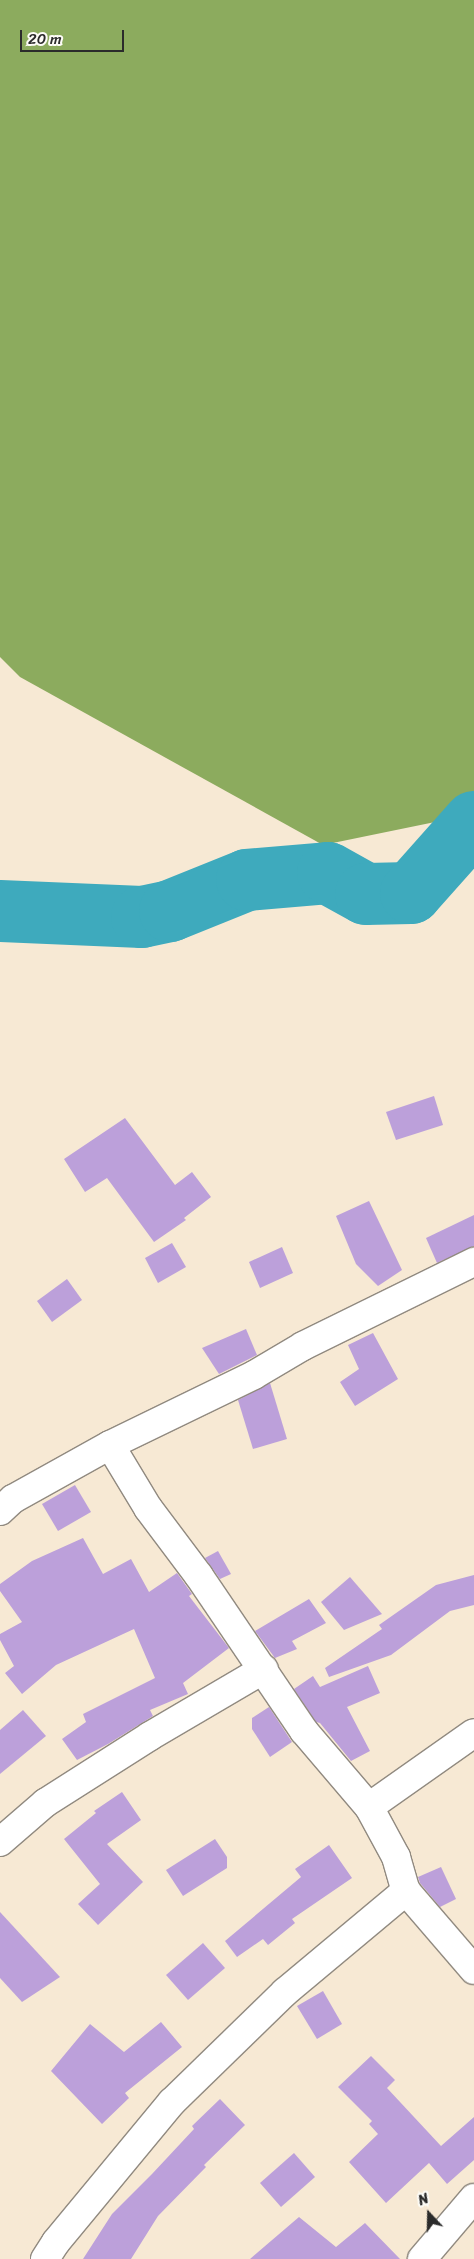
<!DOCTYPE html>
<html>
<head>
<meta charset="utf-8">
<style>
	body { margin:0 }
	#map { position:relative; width:474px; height:2259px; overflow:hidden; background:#f7e9d4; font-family:Sriracha,sans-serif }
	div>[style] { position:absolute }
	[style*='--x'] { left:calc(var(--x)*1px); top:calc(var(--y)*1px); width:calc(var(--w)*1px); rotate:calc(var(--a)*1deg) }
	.forest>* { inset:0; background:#8cab5e }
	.river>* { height:62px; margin:-31px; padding:0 31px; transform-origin:31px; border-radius:31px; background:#3eaabd }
	.building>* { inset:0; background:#bca0da }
	.roads { filter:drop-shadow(1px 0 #918a80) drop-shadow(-1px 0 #918a80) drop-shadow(0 1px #918a80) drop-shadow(0 -1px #918a80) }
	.street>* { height:28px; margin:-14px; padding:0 14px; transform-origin:14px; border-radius:14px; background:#fff }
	span { translate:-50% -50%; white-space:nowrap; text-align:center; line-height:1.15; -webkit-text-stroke:4.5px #fdfcf7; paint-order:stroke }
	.north { position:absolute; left:404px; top:2189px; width:50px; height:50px; -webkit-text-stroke:4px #fdfcf7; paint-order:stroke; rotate:339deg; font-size:14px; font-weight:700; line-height:20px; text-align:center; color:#2b2b2b }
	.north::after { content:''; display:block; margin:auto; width:18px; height:22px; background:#2b2b2b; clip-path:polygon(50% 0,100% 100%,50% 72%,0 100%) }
	.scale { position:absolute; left:20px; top:30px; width:104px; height:22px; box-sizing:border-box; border:2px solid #2b2b2b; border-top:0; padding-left:6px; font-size:15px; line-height:18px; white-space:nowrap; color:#2b2b2b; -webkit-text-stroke:4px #fdfcf7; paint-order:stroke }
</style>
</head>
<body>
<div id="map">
	<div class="forest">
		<div style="clip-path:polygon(0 0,474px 0,474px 814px,323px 845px,20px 677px,0 657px)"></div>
	</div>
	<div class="river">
		<div style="--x:0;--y:911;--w:142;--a:2.4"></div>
		<div style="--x:142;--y:917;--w:29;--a:-12"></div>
		<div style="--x:170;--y:911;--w:83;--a:-21.9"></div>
		<div style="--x:247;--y:880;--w:81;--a:-4.9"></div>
		<div style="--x:328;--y:873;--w:43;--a:28.9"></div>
		<div style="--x:366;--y:894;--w:45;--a:-1.3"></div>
		<div style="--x:411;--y:893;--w:95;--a:-48.4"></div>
	</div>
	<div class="building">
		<div style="clip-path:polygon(434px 1096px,443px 1125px,396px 1140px,386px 1112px)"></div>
		<div style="clip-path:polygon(125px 1118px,175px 1185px,192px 1172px,211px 1197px,184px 1218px,186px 1220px,154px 1242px,107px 1178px,85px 1192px,64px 1159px)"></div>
		<div style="clip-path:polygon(369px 1201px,402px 1270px,378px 1286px,356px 1264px,336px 1216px)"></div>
		<div style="clip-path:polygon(474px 1215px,474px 1246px,437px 1263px,426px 1238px)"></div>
		<div style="clip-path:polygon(172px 1243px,186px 1267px,158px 1283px,145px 1258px)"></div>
		<div style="clip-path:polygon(282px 1247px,293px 1273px,260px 1288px,249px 1262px)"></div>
		<div style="clip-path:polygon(67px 1279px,82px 1300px,52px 1322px,37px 1301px)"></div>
		<div style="clip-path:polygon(246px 1329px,257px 1355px,219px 1374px,202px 1348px)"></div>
		<div style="clip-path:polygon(373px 1333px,398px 1379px,355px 1406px,340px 1382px,359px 1369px,348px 1345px)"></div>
		<div style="clip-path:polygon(270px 1383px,287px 1439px,253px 1449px,238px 1400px)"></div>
		<div style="clip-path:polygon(75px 1485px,91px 1512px,58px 1531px,42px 1504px)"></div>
		<div style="clip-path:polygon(83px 1538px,103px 1574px,131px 1559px,149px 1592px,177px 1573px,192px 1594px,189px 1596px,229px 1648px,183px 1683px,188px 1694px,150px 1710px,153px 1716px,108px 1744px,77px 1760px,62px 1739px,86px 1722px,83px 1714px,155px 1678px,134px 1629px,56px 1665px,22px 1694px,5px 1673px,14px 1666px,0 1640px,0 1634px,22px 1622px,0 1591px,0 1584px,32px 1561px)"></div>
		<div style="clip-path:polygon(218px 1551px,231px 1574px,220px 1579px,205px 1558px)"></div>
		<div style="clip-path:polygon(474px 1575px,474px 1605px,450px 1611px,391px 1655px,329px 1677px,325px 1668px,382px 1629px,379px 1625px,436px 1585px)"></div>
		<div style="clip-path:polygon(350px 1577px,382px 1614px,344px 1630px,321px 1602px)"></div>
		<div style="clip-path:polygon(309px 1599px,326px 1623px,292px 1641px,297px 1649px,275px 1658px,255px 1631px)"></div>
		<div style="clip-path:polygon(368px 1666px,380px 1693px,347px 1707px,370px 1751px,351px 1761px,320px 1723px,316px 1722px,294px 1689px,313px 1676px,320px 1687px)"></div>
		<div style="clip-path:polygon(269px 1707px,292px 1742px,270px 1757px,252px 1729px,252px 1718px)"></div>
		<div style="clip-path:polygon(23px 1710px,46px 1736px,0 1774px,0 1730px)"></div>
		<div style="clip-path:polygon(122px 1792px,141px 1820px,107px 1844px,143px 1882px,98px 1925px,78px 1904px,100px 1884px,64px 1839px,96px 1813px,94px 1811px)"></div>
		<div style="clip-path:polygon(215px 1839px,227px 1857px,227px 1868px,183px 1896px,166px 1870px)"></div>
		<div style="clip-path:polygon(329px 1845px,352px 1878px,292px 1919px,295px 1923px,268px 1945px,263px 1939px,237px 1957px,225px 1941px,301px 1877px,295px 1869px)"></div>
		<div style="clip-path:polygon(441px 1867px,456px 1899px,440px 1907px,420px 1883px,418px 1877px)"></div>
		<div style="clip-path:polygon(0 1912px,60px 1977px,22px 2002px,0 1978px)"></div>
		<div style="clip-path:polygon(203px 1943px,225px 1968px,188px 2000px,166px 1975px)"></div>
		<div style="clip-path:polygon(323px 1991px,342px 2024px,317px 2039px,297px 2006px)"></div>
		<div style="clip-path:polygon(161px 2022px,182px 2047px,125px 2093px,129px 2098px,102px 2124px,51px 2071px,90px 2024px,124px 2052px)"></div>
		<div style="clip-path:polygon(371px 2056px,395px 2080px,387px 2088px,441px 2146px,474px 2117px,474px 2160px,447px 2184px,429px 2163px,386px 2203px,349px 2162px,378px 2134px,369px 2124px,372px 2121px,338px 2087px)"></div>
		<div style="clip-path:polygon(220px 2099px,245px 2125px,204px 2165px,206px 2167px,158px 2216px,131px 2259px,83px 2259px,112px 2214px,152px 2174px,194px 2129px,192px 2126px)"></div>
		<div style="clip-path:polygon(294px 2153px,315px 2177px,281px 2207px,260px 2183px)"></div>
		<div style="clip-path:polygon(299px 2217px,336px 2247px,365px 2223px,400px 2259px,250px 2259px)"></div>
	</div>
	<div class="roads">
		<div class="street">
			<div style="--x:110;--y:1445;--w:74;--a:58.9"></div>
			<div style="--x:148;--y:1508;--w:85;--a:53.1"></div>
			<div style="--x:199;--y:1576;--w:187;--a:55.9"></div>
			<div style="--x:304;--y:1731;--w:100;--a:49.5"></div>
			<div style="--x:369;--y:1807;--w:57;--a:61.6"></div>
			<div style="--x:396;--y:1857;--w:35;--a:74"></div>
			<div style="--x:406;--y:1891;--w:104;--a:49.3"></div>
			<div style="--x:0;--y:1511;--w:18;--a:-43"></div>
			<div style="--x:13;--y:1499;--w:111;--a:-29.1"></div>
			<div style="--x:110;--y:1445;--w:160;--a:-25.9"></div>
			<div style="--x:254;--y:1375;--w:57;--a:-30.6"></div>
			<div style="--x:303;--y:1346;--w:191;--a:-26.2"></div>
			<div style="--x:369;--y:1807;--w:128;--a:-35.2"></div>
			<div style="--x:0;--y:1842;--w:60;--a:-40.9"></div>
			<div style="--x:45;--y:1803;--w:125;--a:-32.5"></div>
			<div style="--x:150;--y:1736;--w:132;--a:-30.4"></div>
			<div style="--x:45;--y:2259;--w:20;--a:-57"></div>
			<div style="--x:56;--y:2242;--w:182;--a:-50.4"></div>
			<div style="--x:172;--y:2102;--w:158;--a:-44.2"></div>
			<div style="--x:285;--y:1992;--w:158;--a:-39.9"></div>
			<div style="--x:422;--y:2259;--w:80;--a:-49.6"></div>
		</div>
	</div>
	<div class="north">N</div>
	<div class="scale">20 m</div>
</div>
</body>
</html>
